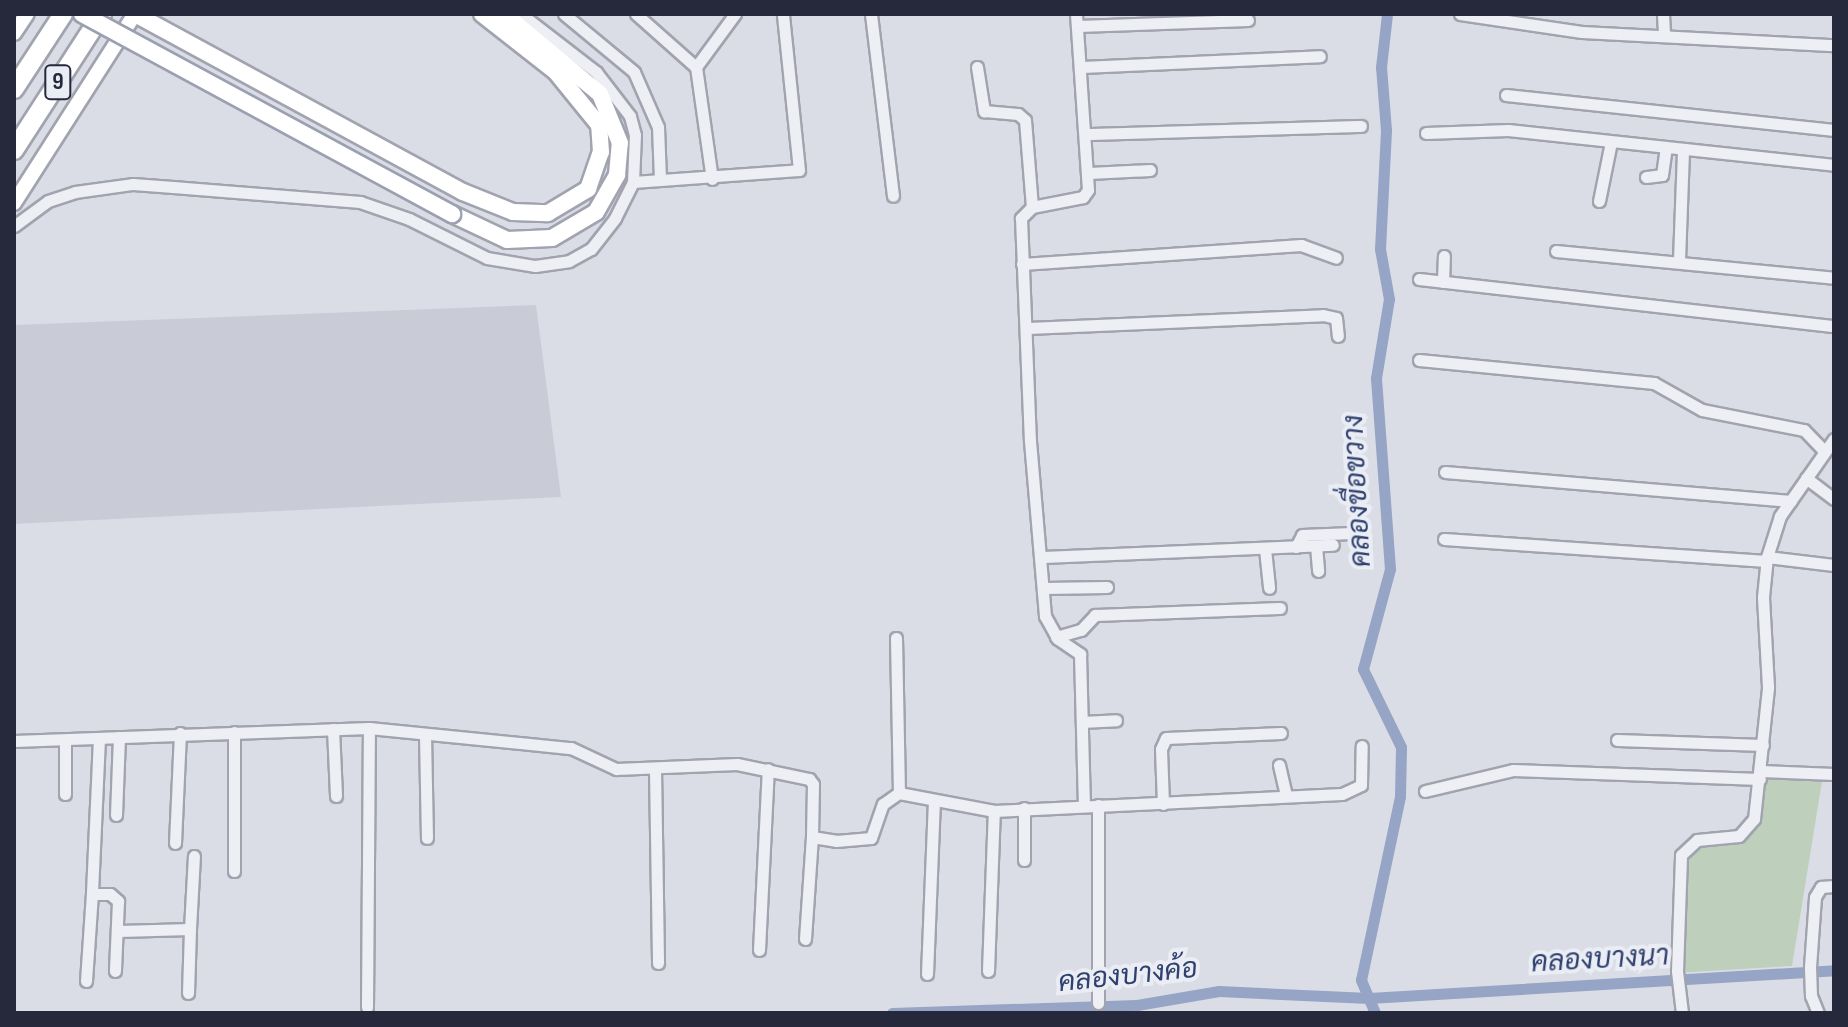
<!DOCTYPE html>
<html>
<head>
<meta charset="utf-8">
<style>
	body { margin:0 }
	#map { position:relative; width:1848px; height:1027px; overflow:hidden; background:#dbdde6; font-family:"Sofia Sans Condensed",Sarabun,sans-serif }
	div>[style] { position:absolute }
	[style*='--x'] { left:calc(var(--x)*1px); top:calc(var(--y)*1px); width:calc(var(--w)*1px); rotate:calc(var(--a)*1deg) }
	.built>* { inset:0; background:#c9ccd7 }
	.green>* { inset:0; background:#bed0bc }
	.canal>* { height:11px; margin:-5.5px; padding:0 5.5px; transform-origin:5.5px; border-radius:5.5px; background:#96a4c6 }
	.roads { filter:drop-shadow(2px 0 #a1a3af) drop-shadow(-2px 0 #a1a3af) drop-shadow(0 2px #a1a3af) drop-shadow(0 -2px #a1a3af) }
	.minor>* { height:11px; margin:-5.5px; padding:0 5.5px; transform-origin:5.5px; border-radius:5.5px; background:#eeeff4 }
	.secondary>* { height:14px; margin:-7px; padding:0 7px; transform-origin:7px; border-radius:7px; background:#fff }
	.primary>* { height:16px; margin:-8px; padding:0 8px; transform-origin:8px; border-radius:8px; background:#fff }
	.trunk>* { height:18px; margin:-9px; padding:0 9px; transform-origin:9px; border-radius:9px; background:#fff }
	.bridges { filter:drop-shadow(2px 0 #9ba0b1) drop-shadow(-2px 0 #9ba0b1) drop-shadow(0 2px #9ba0b1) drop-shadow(0 -2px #9ba0b1) }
	.primary-bridge>* { height:16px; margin:-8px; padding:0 8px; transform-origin:8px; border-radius:8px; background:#fff }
	span { translate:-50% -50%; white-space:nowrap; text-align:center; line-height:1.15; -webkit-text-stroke:8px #eaedf4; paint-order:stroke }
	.shield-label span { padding:2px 6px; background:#eaedf4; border:2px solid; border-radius:6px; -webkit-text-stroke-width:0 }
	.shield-label { font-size:24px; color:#25293b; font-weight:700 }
	.water-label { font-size:28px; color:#30416f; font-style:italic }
	.frame { position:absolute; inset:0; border:16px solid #25293b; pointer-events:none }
</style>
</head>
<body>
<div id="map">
	<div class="built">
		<div style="clip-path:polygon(536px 305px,561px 497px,14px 524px,14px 325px)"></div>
	</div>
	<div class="green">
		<div style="clip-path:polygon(1757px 766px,1824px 769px,1792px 966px,1676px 973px,1677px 854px,1693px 836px,1727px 834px,1744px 822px,1753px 804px)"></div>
	</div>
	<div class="canal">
		<div style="--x:892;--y:1013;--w:245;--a:-1.9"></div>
		<div style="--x:1137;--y:1005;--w:83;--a:-9.7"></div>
		<div style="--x:1219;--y:991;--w:150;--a:2.7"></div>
		<div style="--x:1369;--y:998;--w:466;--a:-3.4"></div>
		<div style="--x:1375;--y:1013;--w:36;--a:-113"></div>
		<div style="--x:1361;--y:980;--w:188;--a:-78"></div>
		<div style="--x:1400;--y:796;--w:49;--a:-88.8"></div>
		<div style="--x:1401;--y:747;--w:87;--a:-116"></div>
		<div style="--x:1363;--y:669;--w:104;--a:-74.9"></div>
		<div style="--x:1390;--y:569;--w:192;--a:-94.2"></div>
		<div style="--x:1376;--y:378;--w:80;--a:-80.7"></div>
		<div style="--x:1389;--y:299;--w:51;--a:-100.2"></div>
		<div style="--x:1380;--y:249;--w:119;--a:-87.1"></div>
		<div style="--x:1386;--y:130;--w:63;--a:-94.5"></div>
		<div style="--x:1381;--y:67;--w:53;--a:-83.5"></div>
	</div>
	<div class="roads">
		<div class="minor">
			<div style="--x:564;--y:14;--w:91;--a:39.6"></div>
			<div style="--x:634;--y:72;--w:60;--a:66.4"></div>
			<div style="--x:658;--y:127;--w:53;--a:87.8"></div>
			<div style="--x:636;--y:14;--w:80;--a:41.5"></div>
			<div style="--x:696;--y:67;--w:113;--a:81.9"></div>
			<div style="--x:871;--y:14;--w:183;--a:83.1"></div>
			<div style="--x:1076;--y:14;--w:176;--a:86.1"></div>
			<div style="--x:1088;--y:190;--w:9;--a:126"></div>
			<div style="--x:1083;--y:197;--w:52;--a:168.9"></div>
			<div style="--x:1032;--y:207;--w:16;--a:135"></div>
			<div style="--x:1021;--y:218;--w:223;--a:87.7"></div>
			<div style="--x:1030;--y:441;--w:176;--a:85.1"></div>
			<div style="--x:1045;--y:616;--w:26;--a:61"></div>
			<div style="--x:1058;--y:639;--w:27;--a:34"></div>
			<div style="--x:1080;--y:654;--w:149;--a:88.5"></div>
			<div style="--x:1460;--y:14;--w:123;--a:8.4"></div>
			<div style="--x:1582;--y:32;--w:252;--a:3"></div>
			<div style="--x:1663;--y:14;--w:22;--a:87"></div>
			<div style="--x:1078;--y:26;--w:170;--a:-2"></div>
			<div style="--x:696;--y:67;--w:66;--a:-53.7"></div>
			<div style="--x:977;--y:67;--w:45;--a:81"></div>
			<div style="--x:984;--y:111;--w:34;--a:5"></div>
			<div style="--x:1018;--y:114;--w:9;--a:41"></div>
			<div style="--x:1025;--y:120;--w:87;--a:85.4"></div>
			<div style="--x:1082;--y:67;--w:238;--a:-2.6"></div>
			<div style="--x:1506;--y:95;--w:330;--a:6.1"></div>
			<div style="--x:1426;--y:133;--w:82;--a:-2.1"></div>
			<div style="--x:1508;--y:130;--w:328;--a:6.1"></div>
			<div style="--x:1088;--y:134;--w:273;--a:-1.7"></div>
			<div style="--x:1089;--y:173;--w:61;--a:-2.8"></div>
			<div style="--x:1646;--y:177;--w:16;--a:-7"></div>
			<div style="--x:1662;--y:175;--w:27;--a:-82"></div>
			<div style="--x:633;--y:182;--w:166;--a:-4.1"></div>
			<div style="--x:799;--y:170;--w:157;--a:-95.9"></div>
			<div style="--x:1599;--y:201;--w:60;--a:-78.5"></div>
			<div style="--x:14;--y:226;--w:42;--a:-36.3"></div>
			<div style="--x:48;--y:201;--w:28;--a:-18"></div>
			<div style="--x:75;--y:192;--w:59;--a:-7.9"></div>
			<div style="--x:133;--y:184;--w:40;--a:4.3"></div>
			<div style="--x:173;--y:187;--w:188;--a:4.6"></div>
			<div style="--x:360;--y:202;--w:52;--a:19.1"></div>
			<div style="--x:409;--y:219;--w:87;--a:26.6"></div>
			<div style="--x:487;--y:258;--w:49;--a:9.5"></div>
			<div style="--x:535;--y:266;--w:34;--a:-8"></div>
			<div style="--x:569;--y:261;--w:25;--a:-29"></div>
			<div style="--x:591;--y:249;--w:39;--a:-52"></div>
			<div style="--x:615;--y:218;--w:40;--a:-63.4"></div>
			<div style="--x:633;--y:182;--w:47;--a:-87.6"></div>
			<div style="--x:635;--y:135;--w:20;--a:-105"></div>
			<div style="--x:630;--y:116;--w:56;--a:-127.7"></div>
			<div style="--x:596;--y:72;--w:95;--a:-142.3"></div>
			<div style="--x:1556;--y:251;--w:279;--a:5.5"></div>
			<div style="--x:1679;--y:260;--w:110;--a:-87.9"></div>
			<div style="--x:1022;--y:264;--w:280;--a:-3.9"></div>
			<div style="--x:1301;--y:245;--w:37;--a:20"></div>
			<div style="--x:1419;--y:279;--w:418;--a:6.5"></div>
			<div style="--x:1443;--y:282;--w:26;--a:-88"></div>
			<div style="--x:1028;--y:328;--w:295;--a:-2.5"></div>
			<div style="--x:1323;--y:315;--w:13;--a:13"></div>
			<div style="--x:1336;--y:318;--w:18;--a:84"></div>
			<div style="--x:1419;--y:360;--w:236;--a:5.6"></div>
			<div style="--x:1654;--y:383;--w:55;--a:29.4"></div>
			<div style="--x:1702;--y:410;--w:104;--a:11.1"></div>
			<div style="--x:1804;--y:430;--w:30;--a:46"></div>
			<div style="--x:1445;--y:472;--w:347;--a:4.8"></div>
			<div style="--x:1806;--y:478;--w:35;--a:37"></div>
			<div style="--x:1444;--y:539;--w:323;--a:3.9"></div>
			<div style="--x:1316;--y:546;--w:25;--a:85"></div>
			<div style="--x:1296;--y:547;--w:13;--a:-63"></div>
			<div style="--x:1302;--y:535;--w:50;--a:-2.3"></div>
			<div style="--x:1265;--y:549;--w:39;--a:84"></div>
			<div style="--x:1043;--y:557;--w:290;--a:-2.4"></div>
			<div style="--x:1767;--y:557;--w:67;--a:6.8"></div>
			<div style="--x:1044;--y:588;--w:63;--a:-0.9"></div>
			<div style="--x:1056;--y:637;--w:26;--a:-16"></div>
			<div style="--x:1081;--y:630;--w:21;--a:-47"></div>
			<div style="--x:1095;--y:615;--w:185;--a:-2.2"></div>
			<div style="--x:896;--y:638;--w:155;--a:88.9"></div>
			<div style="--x:1082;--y:722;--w:34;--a:-3"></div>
			<div style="--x:333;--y:729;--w:67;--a:87.4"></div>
			<div style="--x:425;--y:735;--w:103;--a:88.9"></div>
			<div style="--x:99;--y:738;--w:156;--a:92.6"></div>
			<div style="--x:92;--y:894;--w:18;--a:0"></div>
			<div style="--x:110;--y:894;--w:11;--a:41"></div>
			<div style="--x:118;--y:901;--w:70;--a:92.5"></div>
			<div style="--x:65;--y:740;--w:54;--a:90"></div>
			<div style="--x:1617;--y:740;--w:146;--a:2"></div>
			<div style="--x:14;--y:741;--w:355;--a:-2.1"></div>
			<div style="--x:369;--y:728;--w:203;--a:5.7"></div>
			<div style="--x:571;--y:748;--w:50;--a:25"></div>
			<div style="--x:616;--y:769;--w:121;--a:-2.4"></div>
			<div style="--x:737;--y:764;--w:74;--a:11.8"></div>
			<div style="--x:809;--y:779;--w:6;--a:51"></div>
			<div style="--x:813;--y:784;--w:53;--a:91.1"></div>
			<div style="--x:812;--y:837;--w:24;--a:9"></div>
			<div style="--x:836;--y:841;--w:35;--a:-5"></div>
			<div style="--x:871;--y:838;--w:36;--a:-71"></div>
			<div style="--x:883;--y:804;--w:19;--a:-35"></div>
			<div style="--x:899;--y:793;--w:97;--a:10.7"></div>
			<div style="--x:994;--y:811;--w:348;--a:-2.8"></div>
			<div style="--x:1342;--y:794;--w:21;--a:-25"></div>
			<div style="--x:1361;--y:785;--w:39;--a:-89"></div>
			<div style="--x:1279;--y:765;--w:31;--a:77"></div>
			<div style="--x:655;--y:769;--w:194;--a:89.1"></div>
			<div style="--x:1761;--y:771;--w:73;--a:2.4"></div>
			<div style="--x:1425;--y:791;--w:90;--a:-13.4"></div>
			<div style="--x:1513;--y:770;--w:247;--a:2.1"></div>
			<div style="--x:1163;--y:804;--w:55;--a:-92.1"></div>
			<div style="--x:1161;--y:749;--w:12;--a:-66"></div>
			<div style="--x:1166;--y:738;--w:115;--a:-2.5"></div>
			<div style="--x:1024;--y:808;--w:52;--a:90"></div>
			<div style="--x:116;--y:815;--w:78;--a:-87.8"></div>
			<div style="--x:175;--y:843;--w:110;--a:-87.4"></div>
			<div style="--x:234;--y:871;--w:139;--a:-90"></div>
			<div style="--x:119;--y:931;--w:71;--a:-1.6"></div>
			<div style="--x:190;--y:929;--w:73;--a:-86.9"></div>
			<div style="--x:805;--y:939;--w:102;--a:-86.1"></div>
			<div style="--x:759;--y:950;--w:181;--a:-87.2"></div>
			<div style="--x:988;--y:971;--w:160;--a:-87.9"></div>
			<div style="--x:927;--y:974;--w:171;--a:-87.7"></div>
			<div style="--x:86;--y:981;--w:87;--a:-86.1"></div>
			<div style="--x:188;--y:993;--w:64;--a:-88.2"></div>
			<div style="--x:1098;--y:1003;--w:198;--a:-90"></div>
			<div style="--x:367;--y:1007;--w:279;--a:-89.6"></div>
			<div style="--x:1682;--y:1013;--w:42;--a:-96.8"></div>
			<div style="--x:1677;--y:971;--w:116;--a:-88"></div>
			<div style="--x:1681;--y:855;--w:22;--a:-43"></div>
			<div style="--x:1697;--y:840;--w:42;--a:-5.4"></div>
			<div style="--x:1739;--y:836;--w:23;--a:-49"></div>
			<div style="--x:1754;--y:819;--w:133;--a:-83.9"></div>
			<div style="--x:1768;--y:687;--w:90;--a:-93.2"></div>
			<div style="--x:1763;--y:597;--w:40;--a:-84.3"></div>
			<div style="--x:1767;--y:557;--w:43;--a:-72.4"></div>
			<div style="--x:1780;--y:516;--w:94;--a:-55"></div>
			<div style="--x:1818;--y:1013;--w:18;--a:-112"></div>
			<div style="--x:1811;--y:996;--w:29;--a:-92"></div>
			<div style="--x:1810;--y:967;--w:70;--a:-85.9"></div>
			<div style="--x:1815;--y:897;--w:12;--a:-59"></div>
			<div style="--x:1821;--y:887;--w:13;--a:-4"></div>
		</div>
		<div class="secondary">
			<div style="--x:14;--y:33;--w:23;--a:-56"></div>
			<div style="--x:14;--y:203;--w:224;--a:-57.4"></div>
		</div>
		<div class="primary">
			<div style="--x:135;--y:14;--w:373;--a:28.5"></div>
			<div style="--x:463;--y:192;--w:54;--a:21.8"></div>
			<div style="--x:513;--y:212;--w:35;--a:2"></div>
			<div style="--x:548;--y:213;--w:47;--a:-31"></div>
			<div style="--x:588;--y:189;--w:39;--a:-71"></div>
			<div style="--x:601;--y:152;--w:27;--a:-94"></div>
			<div style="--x:599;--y:125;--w:68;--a:-129.1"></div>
			<div style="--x:556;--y:72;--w:94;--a:-141.9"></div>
			<div style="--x:452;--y:214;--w:61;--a:25.3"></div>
			<div style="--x:507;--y:240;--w:45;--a:-2.5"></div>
			<div style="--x:552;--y:238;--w:51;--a:-30.6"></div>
			<div style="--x:596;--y:212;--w:43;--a:-60.4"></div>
			<div style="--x:617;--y:175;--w:32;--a:-85"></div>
			<div style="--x:620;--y:143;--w:53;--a:-112.2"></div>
			<div style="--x:600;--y:94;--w:125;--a:-140.2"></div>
		</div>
		<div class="trunk">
			<div style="--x:14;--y:89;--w:90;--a:-56.8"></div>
			<div style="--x:14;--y:150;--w:162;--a:-57.1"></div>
		</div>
	</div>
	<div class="bridges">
		<div class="primary-bridge">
			<div style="--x:82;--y:14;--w:421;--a:28.4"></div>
		</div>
	</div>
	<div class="shield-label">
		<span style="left:58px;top:82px">9</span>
	</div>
	<div class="water-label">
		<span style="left:1358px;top:491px;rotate:-93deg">คลองขื่อขวาง</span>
		<span style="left:1600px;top:960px;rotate:-3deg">คลองบางนา</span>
		<span style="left:1128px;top:976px;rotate:-6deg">คลองบางค้อ</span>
	</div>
	<div class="frame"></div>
</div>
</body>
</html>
